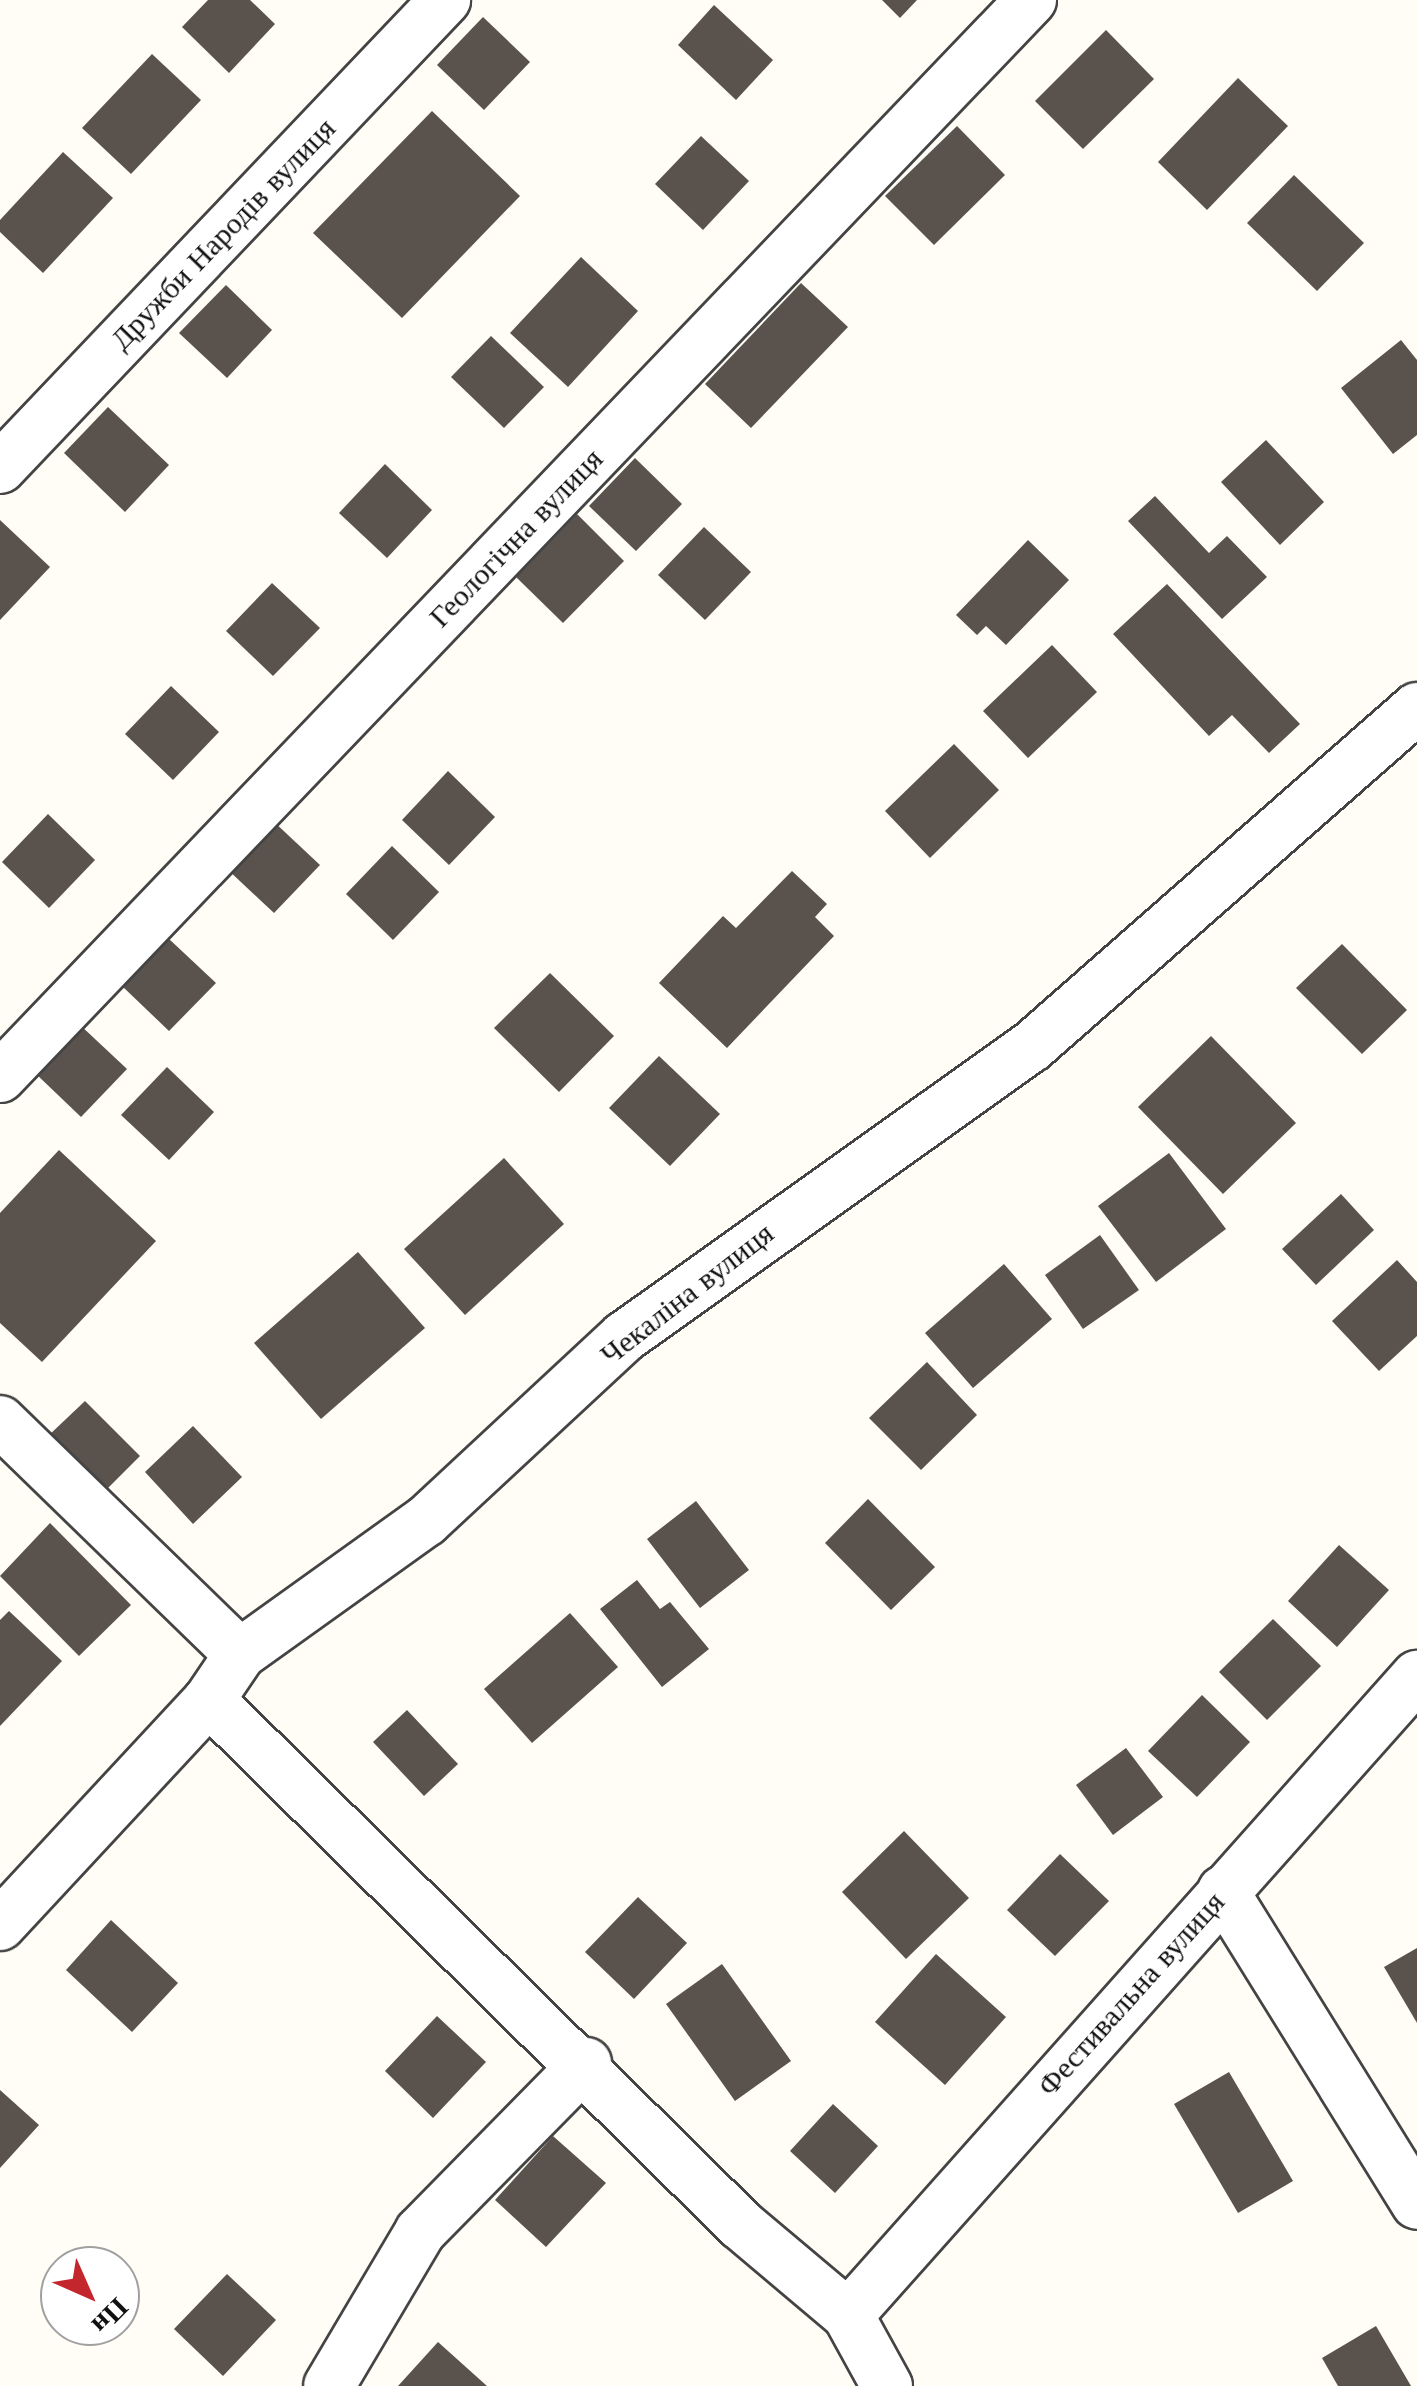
<!DOCTYPE html>
<html>
<head>
<meta charset="utf-8">
<style>
	body { margin:0 }
	#map { position:relative; width:1417px; height:2386px; overflow:hidden; background:#fffdf5; font-family:"Libre Baskerville",serif }
	div>[style] { position:absolute }
	[style*='--x'] { left:calc(var(--x)*1px); top:calc(var(--y)*1px); width:calc(var(--w)*1px); rotate:calc(var(--a)*1deg) }
	.building>* { inset:0; background:#5a524d }
	.roads { filter:drop-shadow(2px 0 #444) drop-shadow(-2px 0 #444) drop-shadow(0 2px #444) drop-shadow(0 -2px #444) }
	.minor>* { height:50px; margin:-25px; padding:0 25px; transform-origin:25px; border-radius:25px; background:#fff }
	span { translate:-50% -50%; white-space:nowrap; text-align:center; line-height:1.15; -webkit-text-stroke:10px #fff; paint-order:stroke }
	.street-label { font-size:30px; color:#111 }
	.north { position:absolute; left:40px; top:2246px; width:100px; height:100px; box-sizing:border-box; background:#fff; border:2px solid #a0a0a0; border-radius:50%; rotate:135deg; font-size:28px; font-weight:700; line-height:40px; text-align:center; color:#111 }
	.north::after { content:''; display:block; margin:auto; width:35px; height:45px; background:#c4262e; clip-path:polygon(50% 0,100% 100%,50% 72%,0 100%) }
</style>
</head>
<body>
<div id="map">
	<div class="building">
		<div style="clip-path:polygon(208px 0,250px 0,275px 24px,229px 73px,182px 27px)"></div>
		<div style="clip-path:polygon(882px 0,917px 0,900px 18px)"></div>
		<div style="clip-path:polygon(714px 5px,773px 60px,736px 100px,678px 45px)"></div>
		<div style="clip-path:polygon(483px 17px,530px 62px,484px 110px,437px 65px)"></div>
		<div style="clip-path:polygon(1106px 30px,1154px 79px,1083px 149px,1035px 101px)"></div>
		<div style="clip-path:polygon(152px 54px,201px 100px,131px 174px,82px 128px)"></div>
		<div style="clip-path:polygon(1238px 78px,1288px 126px,1207px 210px,1158px 162px)"></div>
		<div style="clip-path:polygon(432px 111px,520px 196px,402px 318px,313px 233px)"></div>
		<div style="clip-path:polygon(957px 126px,1005px 175px,934px 245px,885px 196px)"></div>
		<div style="clip-path:polygon(701px 136px,749px 181px,703px 230px,655px 184px)"></div>
		<div style="clip-path:polygon(63px 152px,113px 198px,43px 273px,0 232px,0 220px)"></div>
		<div style="clip-path:polygon(1294px 175px,1364px 243px,1317px 291px,1247px 223px)"></div>
		<div style="clip-path:polygon(581px 257px,638px 311px,568px 387px,510px 333px)"></div>
		<div style="clip-path:polygon(801px 283px,848px 327px,751px 428px,705px 384px)"></div>
		<div style="clip-path:polygon(226px 285px,272px 330px,227px 378px,179px 333px)"></div>
		<div style="clip-path:polygon(491px 336px,544px 387px,504px 428px,451px 377px)"></div>
		<div style="clip-path:polygon(1401px 340px,1417px 360px,1417px 435px,1393px 454px,1341px 388px)"></div>
		<div style="clip-path:polygon(108px 407px,169px 465px,125px 512px,64px 453px)"></div>
		<div style="clip-path:polygon(1266px 440px,1324px 502px,1280px 545px,1221px 482px)"></div>
		<div style="clip-path:polygon(635px 458px,682px 504px,636px 551px,589px 506px)"></div>
		<div style="clip-path:polygon(385px 464px,432px 510px,387px 558px,339px 513px)"></div>
		<div style="clip-path:polygon(1155px 496px,1209px 553px,1227px 536px,1267px 577px,1222px 619px,1128px 521px)"></div>
		<div style="clip-path:polygon(577px 514px,624px 561px,563px 623px,516px 577px)"></div>
		<div style="clip-path:polygon(0 520px,50px 567px,0 620px)"></div>
		<div style="clip-path:polygon(704px 527px,751px 572px,705px 620px,658px 575px)"></div>
		<div style="clip-path:polygon(1028px 540px,1069px 580px,1006px 645px,986px 626px,977px 635px,956px 615px)"></div>
		<div style="clip-path:polygon(272px 583px,320px 628px,273px 676px,226px 631px)"></div>
		<div style="clip-path:polygon(1167px 584px,1300px 724px,1269px 753px,1232px 715px,1209px 736px,1113px 634px)"></div>
		<div style="clip-path:polygon(1052px 645px,1097px 692px,1028px 758px,983px 711px)"></div>
		<div style="clip-path:polygon(171px 686px,219px 732px,173px 780px,125px 734px)"></div>
		<div style="clip-path:polygon(954px 744px,999px 790px,930px 858px,885px 811px)"></div>
		<div style="clip-path:polygon(448px 771px,495px 817px,449px 865px,402px 820px)"></div>
		<div style="clip-path:polygon(48px 814px,95px 860px,49px 908px,2px 862px)"></div>
		<div style="clip-path:polygon(272px 820px,320px 865px,274px 913px,226px 868px)"></div>
		<div style="clip-path:polygon(392px 846px,439px 892px,393px 940px,346px 894px)"></div>
		<div style="clip-path:polygon(792px 871px,827px 904px,815px 917px,834px 936px,727px 1048px,659px 983px,723px 916px,736px 928px)"></div>
		<div style="clip-path:polygon(168px 938px,216px 983px,169px 1031px,122px 986px)"></div>
		<div style="clip-path:polygon(1342px 944px,1407px 1010px,1362px 1054px,1296px 988px)"></div>
		<div style="clip-path:polygon(550px 973px,614px 1036px,559px 1092px,494px 1028px)"></div>
		<div style="clip-path:polygon(79px 1024px,127px 1069px,81px 1117px,34px 1072px)"></div>
		<div style="clip-path:polygon(1211px 1036px,1296px 1123px,1223px 1194px,1138px 1107px)"></div>
		<div style="clip-path:polygon(659px 1056px,720px 1114px,670px 1166px,609px 1108px)"></div>
		<div style="clip-path:polygon(167px 1067px,214px 1112px,169px 1160px,121px 1115px)"></div>
		<div style="clip-path:polygon(59px 1150px,156px 1241px,42px 1362px,0 1323px,0 1213px)"></div>
		<div style="clip-path:polygon(1169px 1153px,1226px 1229px,1156px 1282px,1098px 1206px)"></div>
		<div style="clip-path:polygon(504px 1158px,564px 1224px,465px 1315px,404px 1249px)"></div>
		<div style="clip-path:polygon(1341px 1194px,1374px 1230px,1316px 1285px,1282px 1249px)"></div>
		<div style="clip-path:polygon(1100px 1235px,1139px 1290px,1083px 1329px,1045px 1275px)"></div>
		<div style="clip-path:polygon(358px 1252px,425px 1328px,321px 1419px,254px 1343px)"></div>
		<div style="clip-path:polygon(1397px 1260px,1417px 1282px,1417px 1336px,1379px 1371px,1332px 1321px)"></div>
		<div style="clip-path:polygon(1004px 1264px,1052px 1319px,973px 1388px,925px 1333px)"></div>
		<div style="clip-path:polygon(927px 1362px,977px 1415px,921px 1470px,869px 1418px)"></div>
		<div style="clip-path:polygon(85px 1401px,140px 1456px,103px 1493px,47px 1437px)"></div>
		<div style="clip-path:polygon(193px 1426px,242px 1477px,193px 1524px,145px 1472px)"></div>
		<div style="clip-path:polygon(868px 1499px,935px 1567px,891px 1610px,825px 1543px)"></div>
		<div style="clip-path:polygon(696px 1501px,749px 1570px,700px 1608px,647px 1539px)"></div>
		<div style="clip-path:polygon(50px 1523px,131px 1605px,79px 1656px,0 1576px)"></div>
		<div style="clip-path:polygon(1339px 1545px,1389px 1590px,1337px 1647px,1288px 1601px)"></div>
		<div style="clip-path:polygon(637px 1580px,660px 1609px,670px 1602px,709px 1649px,662px 1687px,600px 1609px)"></div>
		<div style="clip-path:polygon(9px 1611px,62px 1661px,0 1726px,0 1620px)"></div>
		<div style="clip-path:polygon(570px 1613px,618px 1667px,532px 1743px,484px 1689px)"></div>
		<div style="clip-path:polygon(1273px 1619px,1321px 1666px,1267px 1720px,1219px 1672px)"></div>
		<div style="clip-path:polygon(1202px 1695px,1250px 1742px,1197px 1797px,1148px 1751px)"></div>
		<div style="clip-path:polygon(407px 1710px,458px 1764px,424px 1796px,373px 1742px)"></div>
		<div style="clip-path:polygon(1126px 1748px,1163px 1797px,1113px 1835px,1076px 1785px)"></div>
		<div style="clip-path:polygon(904px 1831px,969px 1898px,906px 1959px,842px 1892px)"></div>
		<div style="clip-path:polygon(1060px 1854px,1109px 1901px,1055px 1956px,1007px 1910px)"></div>
		<div style="clip-path:polygon(638px 1897px,687px 1943px,634px 1999px,585px 1952px)"></div>
		<div style="clip-path:polygon(111px 1920px,178px 1983px,132px 2032px,66px 1970px)"></div>
		<div style="clip-path:polygon(1417px 1948px,1417px 2023px,1384px 1967px)"></div>
		<div style="clip-path:polygon(936px 1954px,1006px 2017px,945px 2085px,875px 2022px)"></div>
		<div style="clip-path:polygon(722px 1964px,791px 2061px,735px 2101px,666px 2004px)"></div>
		<div style="clip-path:polygon(437px 2016px,486px 2062px,433px 2118px,385px 2071px)"></div>
		<div style="clip-path:polygon(1229px 2072px,1293px 2181px,1238px 2213px,1174px 2104px)"></div>
		<div style="clip-path:polygon(0 2090px,39px 2125px,0 2168px)"></div>
		<div style="clip-path:polygon(833px 2104px,878px 2146px,835px 2193px,790px 2151px)"></div>
		<div style="clip-path:polygon(553px 2136px,606px 2183px,546px 2247px,495px 2200px)"></div>
		<div style="clip-path:polygon(227px 2274px,276px 2320px,223px 2376px,174px 2329px)"></div>
		<div style="clip-path:polygon(1376px 2326px,1411px 2386px,1338px 2386px,1322px 2358px)"></div>
		<div style="clip-path:polygon(438px 2342px,487px 2386px,398px 2386px)"></div>
	</div>
	<div class="roads">
		<div class="minor">
			<div style="--x:0;--y:468;--w:646;--a:-46.44"></div>
			<div style="--x:0;--y:1077;--w:1491;--a:-46.25"></div>
			<div style="--x:0;--y:1421;--w:334;--a:44.2"></div>
			<div style="--x:209;--y:1700;--w:746;--a:44.62"></div>
			<div style="--x:740;--y:2224;--w:141;--a:40.1"></div>
			<div style="--x:848;--y:2315;--w:81;--a:61.2"></div>
			<div style="--x:1223;--y:1891;--w:368;--a:58.2"></div>
			<div style="--x:0;--y:1925;--w:307;--a:-47.1"></div>
			<div style="--x:209;--y:1700;--w:55;--a:-56"></div>
			<div style="--x:240;--y:1654;--w:229;--a:-35.6"></div>
			<div style="--x:426;--y:1521;--w:270;--a:-42.9"></div>
			<div style="--x:624;--y:1337;--w:500;--a:-35.5"></div>
			<div style="--x:1031;--y:1047;--w:514;--a:-41.29"></div>
			<div style="--x:848;--y:2315;--w:856;--a:-48.32"></div>
			<div style="--x:329;--y:2386;--w:179;--a:-59.4"></div>
			<div style="--x:420;--y:2232;--w:237;--a:-45.5"></div>
		</div>
	</div>
	<div class="street-label">
		<span style="left:223px;top:234px;rotate:-46deg">Дружби Народів вулиця</span>
		<span style="left:516px;top:538px;rotate:-46deg">Геологічна вулиця</span>
		<span style="left:687px;top:1294px;rotate:-38deg">Чекаліна вулиця</span>
		<span style="left:1131px;top:1994px;rotate:-48deg">Фестивальна вулиця</span>
	</div>
	<div class="north">Пн</div>
</div>
</body>
</html>
